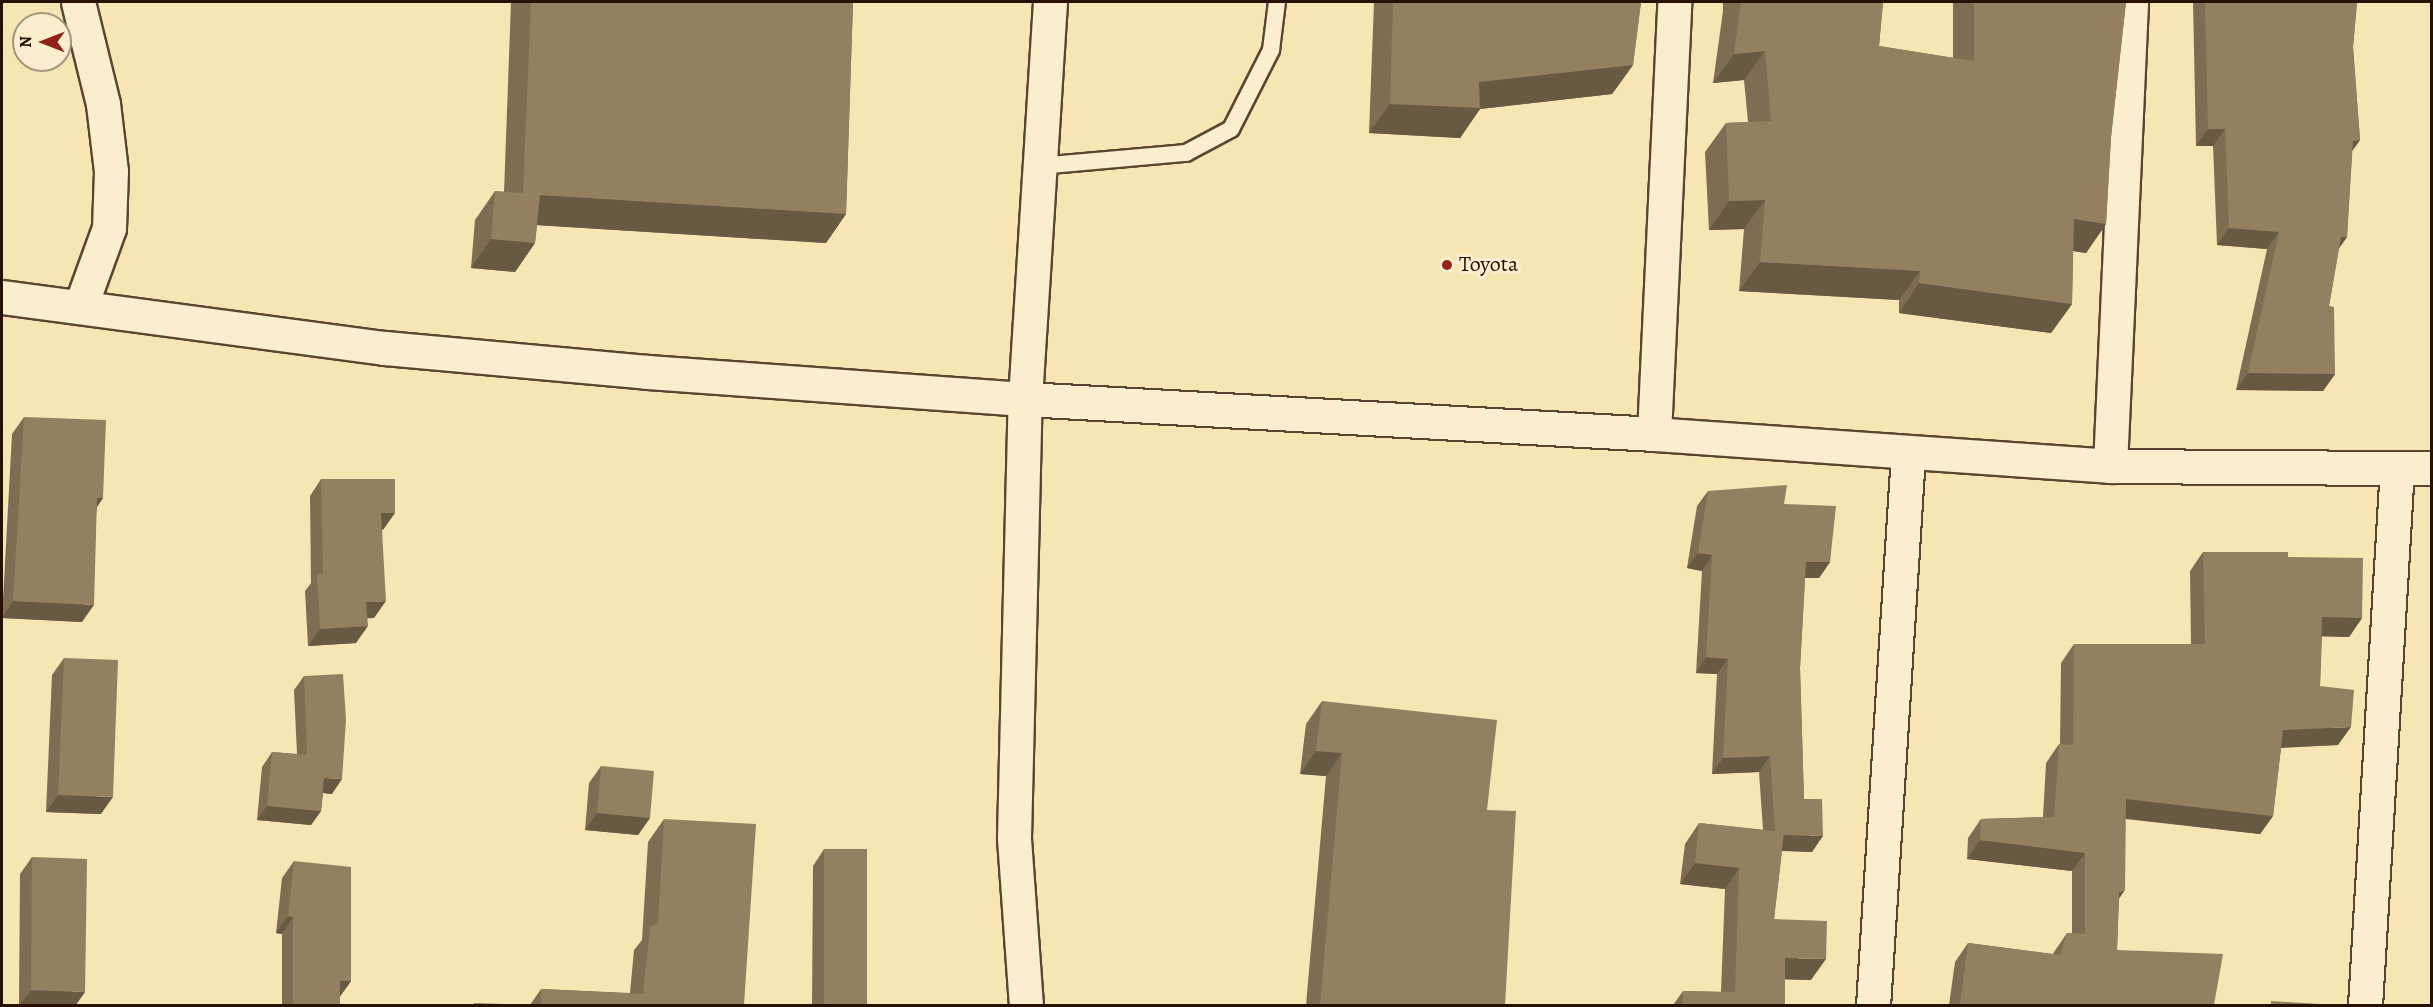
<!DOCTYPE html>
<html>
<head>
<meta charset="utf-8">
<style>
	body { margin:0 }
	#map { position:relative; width:2433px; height:1007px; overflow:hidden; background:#f8e5b4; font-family:Alegreya,serif }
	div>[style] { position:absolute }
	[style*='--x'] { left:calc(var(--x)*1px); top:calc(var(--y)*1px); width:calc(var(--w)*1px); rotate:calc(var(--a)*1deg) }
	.roads { filter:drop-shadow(2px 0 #5c4530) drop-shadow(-2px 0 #5c4530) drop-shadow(0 2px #5c4530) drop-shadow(0 -2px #5c4530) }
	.lane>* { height:16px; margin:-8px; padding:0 8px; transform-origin:8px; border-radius:8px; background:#faeece }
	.street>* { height:33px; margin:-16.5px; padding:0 16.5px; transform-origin:16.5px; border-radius:16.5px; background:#faeece }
	.secondary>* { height:33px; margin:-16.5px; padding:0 16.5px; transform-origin:16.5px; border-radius:16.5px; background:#faeece }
	.wall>* { inset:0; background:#7f6d53 }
	.shaded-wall>* { inset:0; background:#685943 }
	.building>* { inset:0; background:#947f60 }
	.dots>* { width:16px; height:16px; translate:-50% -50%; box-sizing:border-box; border:3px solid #faeece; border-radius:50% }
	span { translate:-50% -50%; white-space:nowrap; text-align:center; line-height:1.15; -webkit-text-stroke:6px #faeece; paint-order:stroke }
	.poi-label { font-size:22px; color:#281004 }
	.left { translate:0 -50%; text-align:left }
	.frame { position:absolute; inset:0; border:3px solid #281004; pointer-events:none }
	.north { position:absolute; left:12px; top:12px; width:60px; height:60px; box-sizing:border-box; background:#faeece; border:2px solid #a6957d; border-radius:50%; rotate:270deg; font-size:16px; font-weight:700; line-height:24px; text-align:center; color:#281004 }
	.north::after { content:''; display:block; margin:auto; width:21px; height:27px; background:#8f2418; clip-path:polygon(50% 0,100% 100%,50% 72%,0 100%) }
</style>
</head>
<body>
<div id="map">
	<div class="roads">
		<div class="lane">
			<div style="--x:1039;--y:166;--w:148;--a:-5.1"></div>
			<div style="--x:1186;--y:153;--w:51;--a:-28.1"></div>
			<div style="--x:1231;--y:129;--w:89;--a:-63.1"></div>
			<div style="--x:1271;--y:50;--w:48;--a:-82.9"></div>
		</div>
		<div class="street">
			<div style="--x:78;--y:2;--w:105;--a:76.2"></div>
			<div style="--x:103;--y:104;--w:67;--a:83.2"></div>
			<div style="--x:111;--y:171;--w:57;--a:92"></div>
			<div style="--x:109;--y:228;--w:82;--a:110"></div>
			<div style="--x:2;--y:297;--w:386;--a:7.6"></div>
			<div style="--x:385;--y:348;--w:263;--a:5.2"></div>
			<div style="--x:647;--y:372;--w:379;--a:4.1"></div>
			<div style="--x:1025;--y:399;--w:630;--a:3.18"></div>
			<div style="--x:1654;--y:434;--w:457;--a:4"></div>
			<div style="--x:2110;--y:466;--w:322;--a:0.4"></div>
			<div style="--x:1654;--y:434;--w:432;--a:-87.3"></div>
			<div style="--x:2110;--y:466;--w:464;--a:-87.4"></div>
			<div style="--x:1873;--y:1006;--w:553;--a:-86.37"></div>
			<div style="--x:2365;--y:1006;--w:539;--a:-86.6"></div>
		</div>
		<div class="secondary">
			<div style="--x:1026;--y:1006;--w:169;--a:-94.1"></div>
			<div style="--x:1014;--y:837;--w:438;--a:-88.6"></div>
			<div style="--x:1025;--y:399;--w:398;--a:-86.4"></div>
		</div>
	</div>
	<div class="wall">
		<div style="clip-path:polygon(511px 2px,853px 2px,846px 214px,826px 243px,537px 225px,535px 243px,515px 272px,471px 268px,475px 220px,495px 191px,504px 192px)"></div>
		<div style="clip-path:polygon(1374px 2px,1641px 2px,1633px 65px,1612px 94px,1480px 109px,1460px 138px,1369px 133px)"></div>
		<div style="clip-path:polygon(1723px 2px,1883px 2px,1879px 46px,1953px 58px,1953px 2px,2126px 2px,2111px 137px,2106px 224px,2086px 253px,2073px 251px,2072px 304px,2051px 333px,1899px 313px,1899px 300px,1739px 291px,1744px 229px,1709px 230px,1705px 152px,1726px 123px,1748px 122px,1744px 80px,1713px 83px,1723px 11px)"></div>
		<div style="clip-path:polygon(2193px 2px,2357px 2px,2353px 47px,2360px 140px,2352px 151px,2347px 237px,2339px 248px,2329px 306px,2335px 374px,2323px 391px,2236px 390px,2267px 249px,2217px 245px,2213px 146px,2196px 146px)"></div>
		<div style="clip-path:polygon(24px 417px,103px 498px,97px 507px,82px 622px,2px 618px,12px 434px)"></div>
		<div style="clip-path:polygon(321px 479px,383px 530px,382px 530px,374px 618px,367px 618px,356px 643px,308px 646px,305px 591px,311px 583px,310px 496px)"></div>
		<div style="clip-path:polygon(1708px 491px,1784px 504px,1830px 562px,1819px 578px,1805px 578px,1800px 668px,1804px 799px,1812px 852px,1782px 851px,1774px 919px,1811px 980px,1785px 979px,1785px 1005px,1673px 1005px,1683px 991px,1721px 992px,1725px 889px,1680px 884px,1685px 844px,1699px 823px,1763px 830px,1759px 772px,1712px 774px,1717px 674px,1696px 673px,1702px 571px,1687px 568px,1697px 506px)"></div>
		<div style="clip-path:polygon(2203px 552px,2288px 557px,2362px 618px,2349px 637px,2322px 636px,2320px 686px,2338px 745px,2281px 748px,2273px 816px,2260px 834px,2125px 819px,2119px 899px,2117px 950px,2214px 1005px,1949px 1005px,1955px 962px,1968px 943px,2053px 954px,2054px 952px,2067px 933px,2072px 933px,2072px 871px,1967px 859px,1968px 838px,1981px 819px,2043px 817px,2046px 763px,2059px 744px,2060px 744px,2061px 663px,2074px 644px,2191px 644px,2190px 571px)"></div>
		<div style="clip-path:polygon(64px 658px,101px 814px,46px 812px,52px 675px)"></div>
		<div style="clip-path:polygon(304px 676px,332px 794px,323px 793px,321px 811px,311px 825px,257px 820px,262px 767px,272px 752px,297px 754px,294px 690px)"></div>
		<div style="clip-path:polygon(1322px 701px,1487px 810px,1505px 1005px,1306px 1005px,1326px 776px,1300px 774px,1306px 724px)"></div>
		<div style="clip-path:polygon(601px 766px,650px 818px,638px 835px,585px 830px,589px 783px)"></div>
		<div style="clip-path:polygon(664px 819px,744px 1005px,530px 1005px,541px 989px,630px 993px,634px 950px,642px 940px,648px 842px)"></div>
		<div style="clip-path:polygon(824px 849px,867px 1005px,812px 1005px,813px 866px)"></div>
		<div style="clip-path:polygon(32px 857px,76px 1005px,19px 1005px,20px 874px)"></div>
		<div style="clip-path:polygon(294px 861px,351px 981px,340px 996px,340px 1005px,282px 1005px,282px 934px,276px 933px,282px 878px)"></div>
	</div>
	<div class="shaded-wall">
		<div style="clip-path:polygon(1765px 51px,1744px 80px,1713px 83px,1734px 54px)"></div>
		<div style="clip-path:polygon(1633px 65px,1612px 94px,1480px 109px,1460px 138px,1369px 133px,1390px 104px,1479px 82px)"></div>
		<div style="clip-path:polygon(2208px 129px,2225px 129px,2213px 146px,2196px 146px)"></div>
		<div style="clip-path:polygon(2360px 140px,2348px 157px,2353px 141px)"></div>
		<div style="clip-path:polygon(540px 195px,846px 214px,826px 243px,519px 224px)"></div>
		<div style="clip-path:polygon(1765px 200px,1744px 229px,1709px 230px,1729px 201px)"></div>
		<div style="clip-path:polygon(2074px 219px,2106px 224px,2086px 253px,2053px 248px)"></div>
		<div style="clip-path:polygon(2229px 228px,2279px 232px,2267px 249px,2217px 245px)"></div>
		<div style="clip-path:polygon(2341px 237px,2347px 237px,2335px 254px)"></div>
		<div style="clip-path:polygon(491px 239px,535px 243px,515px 272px,471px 268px)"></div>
		<div style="clip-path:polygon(1760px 262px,1920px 271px,1899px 300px,1739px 291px)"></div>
		<div style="clip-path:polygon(1919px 283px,2072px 304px,2051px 333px,1899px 313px)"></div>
		<div style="clip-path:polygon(2248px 373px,2335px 374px,2323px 391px,2236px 390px)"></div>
		<div style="clip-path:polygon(97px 498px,103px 498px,91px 515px)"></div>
		<div style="clip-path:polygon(381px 513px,395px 513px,383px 530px,369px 530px)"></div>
		<div style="clip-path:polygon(1698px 553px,1712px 555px,1702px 571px,1687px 568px)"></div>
		<div style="clip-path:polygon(1806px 562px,1830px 562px,1819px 578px,1795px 578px)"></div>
		<div style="clip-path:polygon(13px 601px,94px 605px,82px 622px,2px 618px)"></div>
		<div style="clip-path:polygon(386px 601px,374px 618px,354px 619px,366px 602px)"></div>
		<div style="clip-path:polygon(2322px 617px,2362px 618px,2349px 637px,2309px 636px)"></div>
		<div style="clip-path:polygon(368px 626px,356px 643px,308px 646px,320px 629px)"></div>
		<div style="clip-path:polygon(1706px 657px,1728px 659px,1717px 674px,1696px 673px)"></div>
		<div style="clip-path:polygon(2351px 727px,2338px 745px,2270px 748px,2283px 730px)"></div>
		<div style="clip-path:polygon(1316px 751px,1342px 753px,1326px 776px,1300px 774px)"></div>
		<div style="clip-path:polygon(1770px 756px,1759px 772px,1712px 774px,1723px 758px)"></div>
		<div style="clip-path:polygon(324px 778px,342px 779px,332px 794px,314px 792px)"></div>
		<div style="clip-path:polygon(58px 795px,113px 797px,101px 814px,46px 812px)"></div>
		<div style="clip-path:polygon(2126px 799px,2273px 816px,2260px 834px,2113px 817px)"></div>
		<div style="clip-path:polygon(267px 806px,321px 811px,311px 825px,257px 820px)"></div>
		<div style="clip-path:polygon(597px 813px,650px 818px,638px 835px,585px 830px)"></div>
		<div style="clip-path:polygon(1775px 835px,1823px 836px,1812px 852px,1764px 850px)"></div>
		<div style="clip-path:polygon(1980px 840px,2085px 853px,2072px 871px,1967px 859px)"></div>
		<div style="clip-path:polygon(1695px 863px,1739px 868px,1725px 889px,1680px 884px)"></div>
		<div style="clip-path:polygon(2125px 890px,2112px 909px,2119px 892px)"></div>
		<div style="clip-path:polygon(288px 916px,293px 917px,282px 934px,276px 933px)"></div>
		<div style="clip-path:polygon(1785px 958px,1826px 959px,1811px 980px,1771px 979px)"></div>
		<div style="clip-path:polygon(340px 981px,351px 981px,339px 998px)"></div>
		<div style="clip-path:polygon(31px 990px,85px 992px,76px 1005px,20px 1005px)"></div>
	</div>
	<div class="building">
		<div style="clip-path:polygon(531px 2px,853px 2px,846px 214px,540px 195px,535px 243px,491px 239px,495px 191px,523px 193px)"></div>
		<div style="clip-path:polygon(1393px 2px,1641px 2px,1633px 65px,1479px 82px,1480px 108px,1390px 104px)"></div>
		<div style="clip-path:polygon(1741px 2px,1883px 2px,1879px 46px,1974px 61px,1974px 2px,2126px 2px,2111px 137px,2106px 224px,2074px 219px,2072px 304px,1919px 283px,1920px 271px,1760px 262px,1765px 200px,1729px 201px,1726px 123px,1771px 121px,1765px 51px,1734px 54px)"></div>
		<div style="clip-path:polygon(2205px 2px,2357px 2px,2353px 47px,2360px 140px,2353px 141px,2347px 237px,2341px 237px,2329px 306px,2334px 307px,2335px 374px,2248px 373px,2279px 232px,2229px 228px,2225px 129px,2208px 129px)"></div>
		<div style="clip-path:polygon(24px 417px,106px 420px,103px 498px,97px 498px,94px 605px,13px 601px)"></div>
		<div style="clip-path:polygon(321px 479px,395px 479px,395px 513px,381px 513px,386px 601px,366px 602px,368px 626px,320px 629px,317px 574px,323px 574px)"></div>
		<div style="clip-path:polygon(1787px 485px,1784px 504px,1836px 506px,1830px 562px,1806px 562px,1800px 668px,1804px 799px,1822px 799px,1823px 836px,1784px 835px,1784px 832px,1775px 831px,1770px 756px,1723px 758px,1728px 659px,1706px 657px,1712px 555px,1698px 553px,1708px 491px)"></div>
		<div style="clip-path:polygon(2203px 552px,2288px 552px,2288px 557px,2363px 558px,2362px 618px,2322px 617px,2320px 686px,2354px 690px,2351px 727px,2283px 730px,2273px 816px,2126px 799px,2125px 890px,2119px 892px,2117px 950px,2223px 954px,2214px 1005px,1974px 1005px,1960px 1004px,1968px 943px,2060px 955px,2067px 933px,2085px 934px,2085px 853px,1980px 840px,1981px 819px,2054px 817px,2059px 744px,2073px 745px,2074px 644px,2205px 644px)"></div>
		<div style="clip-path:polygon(64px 658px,118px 660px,113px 797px,58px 795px)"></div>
		<div style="clip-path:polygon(343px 674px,346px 720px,342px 779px,324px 778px,321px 811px,267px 806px,272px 752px,307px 755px,304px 676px)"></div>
		<div style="clip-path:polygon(1322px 701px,1497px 720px,1487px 810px,1516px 811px,1505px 1005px,1320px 1005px,1342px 753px,1316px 751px)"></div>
		<div style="clip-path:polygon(601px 766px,654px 771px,650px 818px,597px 813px)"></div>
		<div style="clip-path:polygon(664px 819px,756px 824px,744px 1005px,541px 1005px,541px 989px,643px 994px,650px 927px,658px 923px)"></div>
		<div style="clip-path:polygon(1699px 823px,1784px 832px,1774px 919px,1827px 921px,1826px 959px,1785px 958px,1785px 1005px,1683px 1005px,1683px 991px,1735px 992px,1739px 868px,1695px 863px)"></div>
		<div style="clip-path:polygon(824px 849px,867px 849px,867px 1005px,824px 1005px)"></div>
		<div style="clip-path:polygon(32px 857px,87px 859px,85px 992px,31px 990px)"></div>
		<div style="clip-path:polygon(294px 861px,351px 867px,351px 981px,340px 981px,340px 1005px,293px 1005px,293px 917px,288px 916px)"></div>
		<div style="clip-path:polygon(2271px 1001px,2320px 1004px,2320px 1005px,2271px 1005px)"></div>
		<div style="clip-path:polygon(474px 1003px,530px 1005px,474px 1005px)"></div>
	</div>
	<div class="dots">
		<div style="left:1447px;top:265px;background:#8f2418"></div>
	</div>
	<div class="poi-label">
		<span class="left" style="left:1459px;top:265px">Toyota</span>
	</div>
	<div class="frame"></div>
	<div class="north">N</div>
</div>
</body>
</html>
